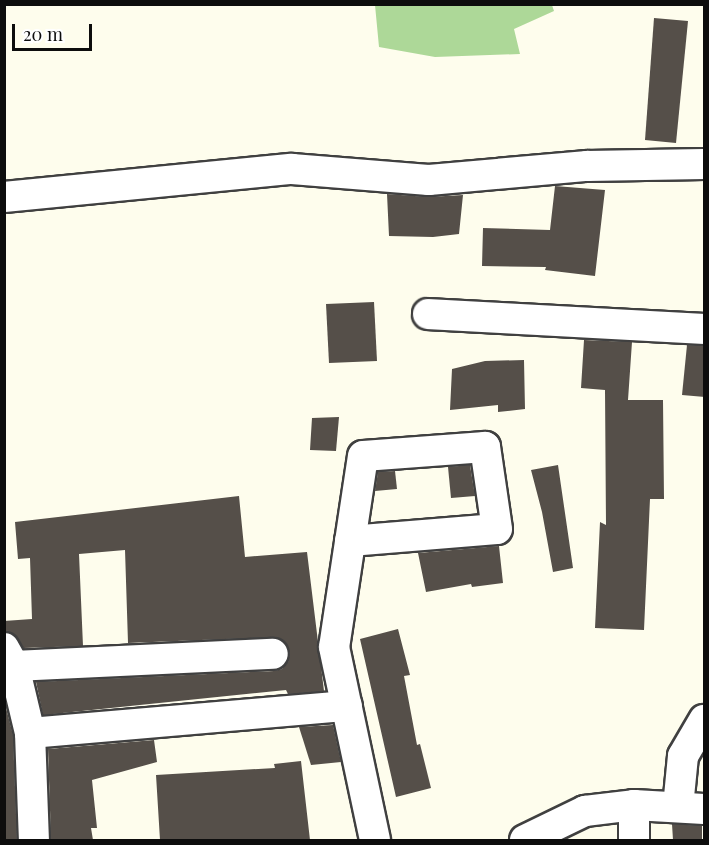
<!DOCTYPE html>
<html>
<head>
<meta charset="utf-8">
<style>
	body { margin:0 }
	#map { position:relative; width:709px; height:845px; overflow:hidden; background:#fefded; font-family:"Playfair Display",serif }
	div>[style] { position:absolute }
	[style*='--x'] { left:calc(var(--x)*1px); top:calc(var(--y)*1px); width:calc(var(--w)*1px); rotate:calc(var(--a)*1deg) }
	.forest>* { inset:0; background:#add898 }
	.building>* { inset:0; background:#554f49 }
	.roads { filter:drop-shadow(2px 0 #404040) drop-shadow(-2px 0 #404040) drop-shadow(0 2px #404040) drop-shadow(0 -2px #404040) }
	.minor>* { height:30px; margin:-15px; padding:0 15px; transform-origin:15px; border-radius:15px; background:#fff }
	span { translate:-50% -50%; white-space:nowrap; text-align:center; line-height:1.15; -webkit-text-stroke:6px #fff; paint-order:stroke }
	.frame { position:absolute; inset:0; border:6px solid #0d0d0d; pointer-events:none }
	.scale { position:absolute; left:12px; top:24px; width:80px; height:27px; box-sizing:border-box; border:3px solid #0d0d0d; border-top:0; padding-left:8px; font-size:18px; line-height:21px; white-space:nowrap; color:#0d0d0d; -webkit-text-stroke:4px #fff; paint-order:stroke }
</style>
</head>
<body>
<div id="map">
	<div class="forest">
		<div style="clip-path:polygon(552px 5px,554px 11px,514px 29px,520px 54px,435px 57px,379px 47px,375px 5px)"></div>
	</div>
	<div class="building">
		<div style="clip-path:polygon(654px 18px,688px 21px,676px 143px,645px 140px)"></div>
		<div style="clip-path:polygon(555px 186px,605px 190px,595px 276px,545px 270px,546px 267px,482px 266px,483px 228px,550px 230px)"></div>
		<div style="clip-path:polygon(387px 194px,428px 197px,463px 195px,459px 234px,433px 237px,389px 236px)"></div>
		<div style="clip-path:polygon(374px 302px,377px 361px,329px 363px,326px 304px)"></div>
		<div style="clip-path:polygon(584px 340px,632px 342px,628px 400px,663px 400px,664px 499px,650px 499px,644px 630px,595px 628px,600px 522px,606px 525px,605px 390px,581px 388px)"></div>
		<div style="clip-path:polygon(687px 345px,705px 346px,705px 397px,682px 395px)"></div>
		<div style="clip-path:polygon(524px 360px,525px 409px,498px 412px,498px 405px,450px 410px,452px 369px,485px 361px)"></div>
		<div style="clip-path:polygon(339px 417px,336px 451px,310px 450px,312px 418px)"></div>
		<div style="clip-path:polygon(470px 465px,475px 496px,451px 498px,448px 467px)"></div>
		<div style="clip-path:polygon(558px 465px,573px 568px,553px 572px,542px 512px,531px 470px)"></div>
		<div style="clip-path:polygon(395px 471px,397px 489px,375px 491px,378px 472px)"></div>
		<div style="clip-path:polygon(239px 496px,245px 557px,307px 552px,324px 691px,288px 694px,286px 690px,43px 715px,36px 682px,274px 671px,282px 669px,288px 662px,290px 653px,281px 639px,272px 637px,128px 643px,125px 550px,79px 554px,83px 646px,24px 648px,13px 634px,4px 631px,4px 621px,32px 619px,30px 558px,18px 559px,15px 522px)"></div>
		<div style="clip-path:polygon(499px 546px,503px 583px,472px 587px,471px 584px,426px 592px,418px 553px)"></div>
		<div style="clip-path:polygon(398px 629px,410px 675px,404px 676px,417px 745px,420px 744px,431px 788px,396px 797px,360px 639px)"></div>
		<div style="clip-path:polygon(4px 700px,13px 735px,17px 840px,4px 840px)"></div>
		<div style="clip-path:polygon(333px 725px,341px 762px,311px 765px,299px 727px)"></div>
		<div style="clip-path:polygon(154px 740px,157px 762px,92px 780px,97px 828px,91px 828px,93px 840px,51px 840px,48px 749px)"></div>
		<div style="clip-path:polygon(301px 761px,310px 840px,160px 840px,156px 775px,275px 768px,274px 764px)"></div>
		<div style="clip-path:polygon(672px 824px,702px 826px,702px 840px,673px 840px)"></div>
	</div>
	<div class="roads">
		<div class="minor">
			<div style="--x:4;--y:197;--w:289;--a:-5.6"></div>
			<div style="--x:292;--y:169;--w:137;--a:4.6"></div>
			<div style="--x:429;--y:180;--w:159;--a:-5.1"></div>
			<div style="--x:587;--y:166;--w:117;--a:-1"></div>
			<div style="--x:428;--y:314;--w:276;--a:3.1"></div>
			<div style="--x:350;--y:541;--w:147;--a:-4.7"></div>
			<div style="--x:497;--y:529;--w:83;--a:-98.3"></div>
			<div style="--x:485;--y:447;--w:122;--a:175.8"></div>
			<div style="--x:363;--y:456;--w:193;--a:98.6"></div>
			<div style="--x:334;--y:647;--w:197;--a:78"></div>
			<div style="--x:4;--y:648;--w:21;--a:61"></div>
			<div style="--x:14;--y:666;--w:69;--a:76.6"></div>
			<div style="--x:30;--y:733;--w:107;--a:87.9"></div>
			<div style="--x:14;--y:666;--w:259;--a:-2.7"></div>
			<div style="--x:30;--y:733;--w:318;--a:-4.9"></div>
			<div style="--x:678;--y:807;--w:51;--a:-84.4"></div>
			<div style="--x:683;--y:756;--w:42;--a:-59.7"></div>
			<div style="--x:525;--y:840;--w:67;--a:-25.8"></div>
			<div style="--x:585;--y:811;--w:49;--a:-7"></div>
			<div style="--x:634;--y:805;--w:70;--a:3.3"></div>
			<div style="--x:634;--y:840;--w:35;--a:-90"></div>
		</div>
	</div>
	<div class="frame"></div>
	<div class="scale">20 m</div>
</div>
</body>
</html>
